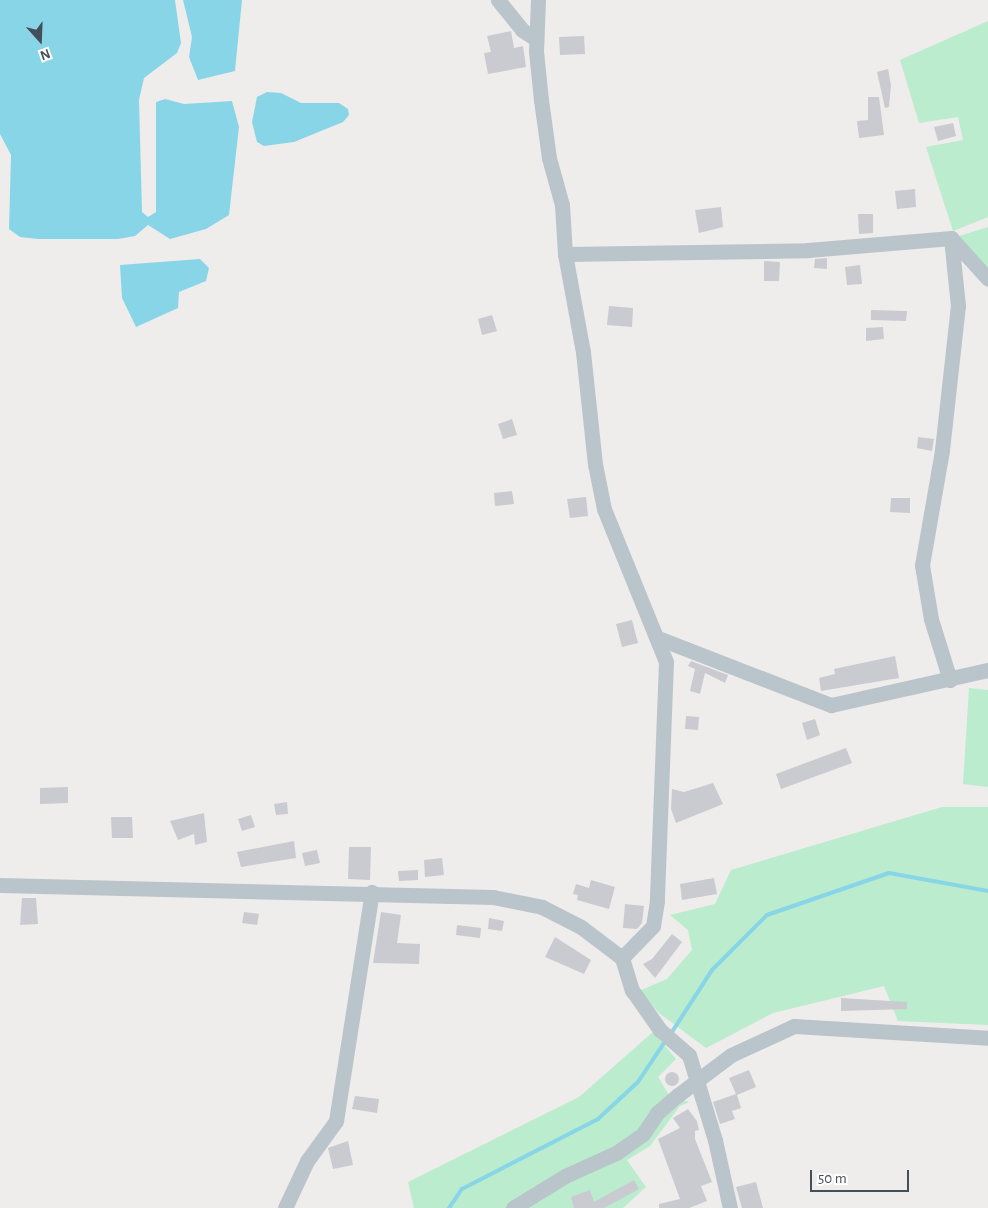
<!DOCTYPE html>
<html>
<head>
<meta charset="utf-8">
<style>
	body { margin:0 }
	#map { position:relative; width:988px; height:1208px; overflow:hidden; background:#efecec; font-family:"Alegreya Sans",sans-serif }
	div>[style] { position:absolute }
	[style*='--x'] { left:calc(var(--x)*1px); top:calc(var(--y)*1px); width:calc(var(--w)*1px); rotate:calc(var(--a)*1deg) }
	.green>* { inset:0; background:#baeccd }
	.water>* { inset:0; background:#89d5e8 }
	.stream>* { height:4px; margin:-2px; padding:0 2px; transform-origin:2px; border-radius:2px; background:#89d5e8 }
	.building>* { inset:0; background:#c9cbd1 }
	.round { border-radius:50% }
	.street>* { height:15px; margin:-7.5px; padding:0 7.5px; transform-origin:7.5px; border-radius:7.5px; background:#bac4cb }
	span { translate:-50% -50%; white-space:nowrap; text-align:center; line-height:1.15; -webkit-text-stroke:4.5px #fff; paint-order:stroke }
	.north { position:absolute; left:15px; top:15px; width:50px; height:50px; -webkit-text-stroke:4px #fff; paint-order:stroke; rotate:160deg; font-size:14px; font-weight:700; line-height:20px; text-align:center; color:#454f58 }
	.north::after { content:''; display:block; margin:auto; width:18px; height:22px; background:#454f58; clip-path:polygon(50% 0,100% 100%,50% 72%,0 100%) }
	.scale { position:absolute; left:810px; top:1170px; width:99px; height:22px; box-sizing:border-box; border:2px solid #454f58; border-top:0; padding-left:6px; font-size:15px; line-height:18px; white-space:nowrap; color:#454f58; -webkit-text-stroke:4px #fff; paint-order:stroke }
</style>
</head>
<body>
<div id="map">
	<div class="green">
		<div style="clip-path:polygon(988px 21px,988px 217px,953px 231px,926px 147px,963px 140px,958px 117px,919px 123px,900px 60px)"></div>
		<div style="clip-path:polygon(988px 227px,988px 274px,956px 237px)"></div>
		<div style="clip-path:polygon(969px 688px,988px 690px,988px 787px,963px 784px)"></div>
		<div style="clip-path:polygon(942px 807px,988px 807px,988px 1025px,898px 1021px,884px 986px,773px 1013px,706px 1048px,659px 1013px,639px 991px,667px 979px,692px 950px,688px 930px,670px 915px,715px 904px,731px 870px)"></div>
		<div style="clip-path:polygon(653px 1032px,676px 1059px,658px 1077px,669px 1095px,689px 1102px,680px 1106px,650px 1146px,627px 1160px,646px 1187px,623px 1208px,414px 1208px,408px 1182px,579px 1097px)"></div>
	</div>
	<div class="water">
		<div style="clip-path:polygon(0 0,175px 0,181px 43px,177px 53px,144px 78px,139px 100px,142px 212px,148px 217px,156px 212px,156px 102px,165px 99px,184px 104px,232px 101px,239px 127px,229px 215px,206px 229px,170px 239px,148px 225px,135px 236px,118px 239px,38px 239px,20px 237px,9px 229px,11px 155px,0 134px)"></div>
		<div style="clip-path:polygon(183px 0,242px 0,235px 71px,198px 80px,189px 57px,192px 37px)"></div>
		<div style="clip-path:polygon(267px 92px,281px 93px,301px 103px,339px 103px,348px 109px,349px 115px,343px 122px,294px 142px,264px 146px,257px 142px,252px 122px,257px 97px)"></div>
		<div style="clip-path:polygon(200px 259px,209px 268px,206px 281px,179px 292px,178px 308px,136px 327px,122px 298px,120px 265px)"></div>
	</div>
	<div class="stream">
		<div style="--x:670;--y:1035;--w:77;--a:-57.1"></div>
		<div style="--x:712;--y:970;--w:78;--a:-45"></div>
		<div style="--x:767;--y:915;--w:129;--a:-19"></div>
		<div style="--x:889;--y:873;--w:101;--a:10.3"></div>
		<div style="--x:449;--y:1208;--w:23;--a:-56"></div>
		<div style="--x:462;--y:1189;--w:153;--a:-27.2"></div>
		<div style="--x:598;--y:1119;--w:54;--a:-42.8"></div>
		<div style="--x:638;--y:1082;--w:50;--a:-56.3"></div>
	</div>
	<div class="building">
		<div style="clip-path:polygon(511px 31px,514px 48px,523px 46px,526px 67px,488px 74px,484px 53px,491px 52px,487px 36px)"></div>
		<div style="clip-path:polygon(584px 36px,585px 54px,560px 55px,559px 37px)"></div>
		<div style="clip-path:polygon(888px 69px,891px 85px,889px 107px,885px 108px,877px 72px)"></div>
		<div style="clip-path:polygon(868px 97px,879px 97px,884px 135px,859px 138px,857px 121px,868px 120px)"></div>
		<div style="clip-path:polygon(953px 123px,956px 136px,938px 141px,934px 127px)"></div>
		<div style="clip-path:polygon(915px 189px,916px 207px,897px 209px,895px 191px)"></div>
		<div style="clip-path:polygon(721px 207px,723px 227px,699px 233px,695px 210px)"></div>
		<div style="clip-path:polygon(858px 214px,873px 214px,873px 233px,859px 234px)"></div>
		<div style="clip-path:polygon(827px 258px,827px 269px,814px 268px,815px 259px)"></div>
		<div style="clip-path:polygon(764px 261px,780px 262px,779px 281px,764px 281px)"></div>
		<div style="clip-path:polygon(860px 265px,862px 284px,847px 285px,845px 267px)"></div>
		<div style="clip-path:polygon(609px 306px,633px 308px,632px 327px,607px 325px)"></div>
		<div style="clip-path:polygon(871px 310px,907px 311px,906px 321px,871px 320px)"></div>
		<div style="clip-path:polygon(492px 315px,497px 331px,482px 335px,478px 319px)"></div>
		<div style="clip-path:polygon(883px 327px,884px 339px,866px 341px,866px 328px)"></div>
		<div style="clip-path:polygon(512px 419px,517px 435px,503px 439px,498px 424px)"></div>
		<div style="clip-path:polygon(918px 437px,934px 439px,932px 451px,917px 448px)"></div>
		<div style="clip-path:polygon(512px 491px,514px 504px,495px 506px,494px 493px)"></div>
		<div style="clip-path:polygon(586px 497px,588px 516px,570px 518px,567px 499px)"></div>
		<div style="clip-path:polygon(891px 498px,910px 498px,910px 513px,890px 512px)"></div>
		<div style="clip-path:polygon(632px 620px,638px 643px,622px 647px,616px 624px)"></div>
		<div style="clip-path:polygon(895px 656px,899px 678px,821px 691px,819px 678px,835px 674px,834px 669px)"></div>
		<div style="clip-path:polygon(691px 661px,728px 675px,725px 683px,705px 673px,700px 694px,690px 691px,695px 669px,688px 666px)"></div>
		<div style="clip-path:polygon(686px 716px,699px 717px,698px 730px,685px 729px)"></div>
		<div style="clip-path:polygon(815px 719px,820px 735px,807px 740px,802px 723px)"></div>
		<div style="clip-path:polygon(846px 748px,852px 763px,781px 789px,776px 774px)"></div>
		<div style="clip-path:polygon(713px 783px,723px 804px,676px 823px,671px 809px,672px 789px,684px 792px)"></div>
		<div style="clip-path:polygon(68px 787px,68px 803px,40px 804px,40px 788px)"></div>
		<div style="clip-path:polygon(287px 802px,288px 814px,276px 815px,274px 804px)"></div>
		<div style="clip-path:polygon(204px 813px,207px 842px,195px 845px,194px 834px,178px 840px,170px 821px)"></div>
		<div style="clip-path:polygon(251px 815px,255px 827px,242px 831px,238px 819px)"></div>
		<div style="clip-path:polygon(111px 817px,132px 817px,133px 838px,112px 838px)"></div>
		<div style="clip-path:polygon(294px 841px,296px 858px,241px 867px,237px 852px)"></div>
		<div style="clip-path:polygon(349px 847px,371px 847px,370px 880px,348px 879px)"></div>
		<div style="clip-path:polygon(317px 850px,320px 863px,305px 866px,302px 853px)"></div>
		<div style="clip-path:polygon(442px 858px,444px 875px,425px 877px,424px 860px)"></div>
		<div style="clip-path:polygon(418px 870px,418px 880px,399px 881px,398px 871px)"></div>
		<div style="clip-path:polygon(714px 878px,717px 894px,682px 900px,680px 884px)"></div>
		<div style="clip-path:polygon(591px 880px,615px 887px,609px 909px,577px 900px,578px 895px,573px 894px,576px 884px,589px 888px)"></div>
		<div style="clip-path:polygon(22px 898px,36px 898px,38px 924px,20px 925px)"></div>
		<div style="clip-path:polygon(625px 904px,644px 906px,642px 923px,637px 929px,623px 928px)"></div>
		<div style="clip-path:polygon(244px 912px,259px 914px,257px 925px,242px 923px)"></div>
		<div style="clip-path:polygon(381px 912px,401px 915px,397px 943px,420px 944px,419px 964px,373px 963px)"></div>
		<div style="clip-path:polygon(489px 918px,504px 921px,502px 931px,488px 929px)"></div>
		<div style="clip-path:polygon(457px 925px,481px 928px,480px 938px,456px 935px)"></div>
		<div style="clip-path:polygon(672px 934px,682px 942px,655px 978px,643px 964px,652px 959px)"></div>
		<div style="clip-path:polygon(555px 937px,591px 960px,584px 974px,545px 957px)"></div>
		<div style="clip-path:polygon(841px 998px,907px 1002px,907px 1009px,841px 1011px)"></div>
		<div style="clip-path:polygon(749px 1070px,756px 1087px,737px 1095px,741px 1108px,732px 1111px,735px 1119px,720px 1124px,713px 1102px,736px 1094px,729px 1078px)"></div>
		<div class="round" style="left:665px;top:1072px;width:14px;height:14px"></div>
		<div style="clip-path:polygon(355px 1096px,379px 1099px,377px 1113px,352px 1109px)"></div>
		<div style="clip-path:polygon(688px 1109px,697px 1121px,699px 1130px,695px 1131px,695px 1139px,712px 1182px,701px 1186px,707px 1201px,689px 1208px,659px 1208px,659px 1204px,680px 1199px,658px 1139px,680px 1128px,673px 1118px)"></div>
		<div style="clip-path:polygon(348px 1141px,353px 1165px,333px 1169px,328px 1148px)"></div>
		<div style="clip-path:polygon(634px 1180px,639px 1189px,604px 1208px,574px 1208px,571px 1197px,590px 1190px,594px 1202px)"></div>
		<div style="clip-path:polygon(756px 1182px,763px 1208px,742px 1208px,736px 1187px)"></div>
	</div>
	<div class="street">
		<div style="--x:498;--y:0;--w:38;--a:51"></div>
		<div style="--x:522;--y:30;--w:17;--a:33"></div>
		<div style="--x:538;--y:0;--w:51;--a:92.2"></div>
		<div style="--x:536;--y:51;--w:49;--a:84.2"></div>
		<div style="--x:541;--y:100;--w:59;--a:82.1"></div>
		<div style="--x:549;--y:158;--w:49;--a:74.5"></div>
		<div style="--x:562;--y:205;--w:49;--a:86.5"></div>
		<div style="--x:565;--y:254;--w:100;--a:79.6"></div>
		<div style="--x:583;--y:352;--w:113;--a:83.9"></div>
		<div style="--x:595;--y:464;--w:46;--a:78.7"></div>
		<div style="--x:604;--y:509;--w:165;--a:67.9"></div>
		<div style="--x:666;--y:662;--w:239;--a:92.2"></div>
		<div style="--x:657;--y:901;--w:25;--a:99"></div>
		<div style="--x:653;--y:926;--w:45;--a:134.1"></div>
		<div style="--x:622;--y:958;--w:34;--a:73"></div>
		<div style="--x:632;--y:990;--w:49;--a:55"></div>
		<div style="--x:660;--y:1030;--w:38;--a:41"></div>
		<div style="--x:689;--y:1055;--w:89;--a:73"></div>
		<div style="--x:715;--y:1140;--w:70;--a:77.6"></div>
		<div style="--x:951;--y:238;--w:55;--a:47.9"></div>
		<div style="--x:565;--y:254;--w:243;--a:-0.9"></div>
		<div style="--x:808;--y:250;--w:144;--a:-4.8"></div>
		<div style="--x:658;--y:638;--w:186;--a:21.2"></div>
		<div style="--x:831;--y:705;--w:161;--a:-12.6"></div>
		<div style="--x:950;--y:680;--w:64;--a:-107.3"></div>
		<div style="--x:931;--y:619;--w:55;--a:-99.5"></div>
		<div style="--x:922;--y:565;--w:117;--a:-80.1"></div>
		<div style="--x:942;--y:450;--w:145;--a:-83.7"></div>
		<div style="--x:958;--y:306;--w:68;--a:-95.9"></div>
		<div style="--x:0;--y:885;--w:493;--a:1.4"></div>
		<div style="--x:493;--y:897;--w:50;--a:11.5"></div>
		<div style="--x:542;--y:907;--w:44;--a:27.1"></div>
		<div style="--x:581;--y:927;--w:51;--a:37.1"></div>
		<div style="--x:285;--y:1208;--w:52;--a:-64.9"></div>
		<div style="--x:307;--y:1161;--w:49;--a:-54.1"></div>
		<div style="--x:336;--y:1121;--w:232;--a:-81.1"></div>
		<div style="--x:513;--y:1208;--w:61;--a:-31.6"></div>
		<div style="--x:565;--y:1176;--w:56;--a:-24.3"></div>
		<div style="--x:616;--y:1153;--w:33;--a:-35"></div>
		<div style="--x:643;--y:1134;--w:25;--a:-56"></div>
		<div style="--x:657;--y:1113;--w:28;--a:-41"></div>
		<div style="--x:678;--y:1095;--w:66;--a:-37"></div>
		<div style="--x:731;--y:1055;--w:69;--a:-24.7"></div>
		<div style="--x:794;--y:1026;--w:194;--a:3.5"></div>
	</div>
	<div class="north">N</div>
	<div class="scale">50 m</div>
</div>
</body>
</html>
